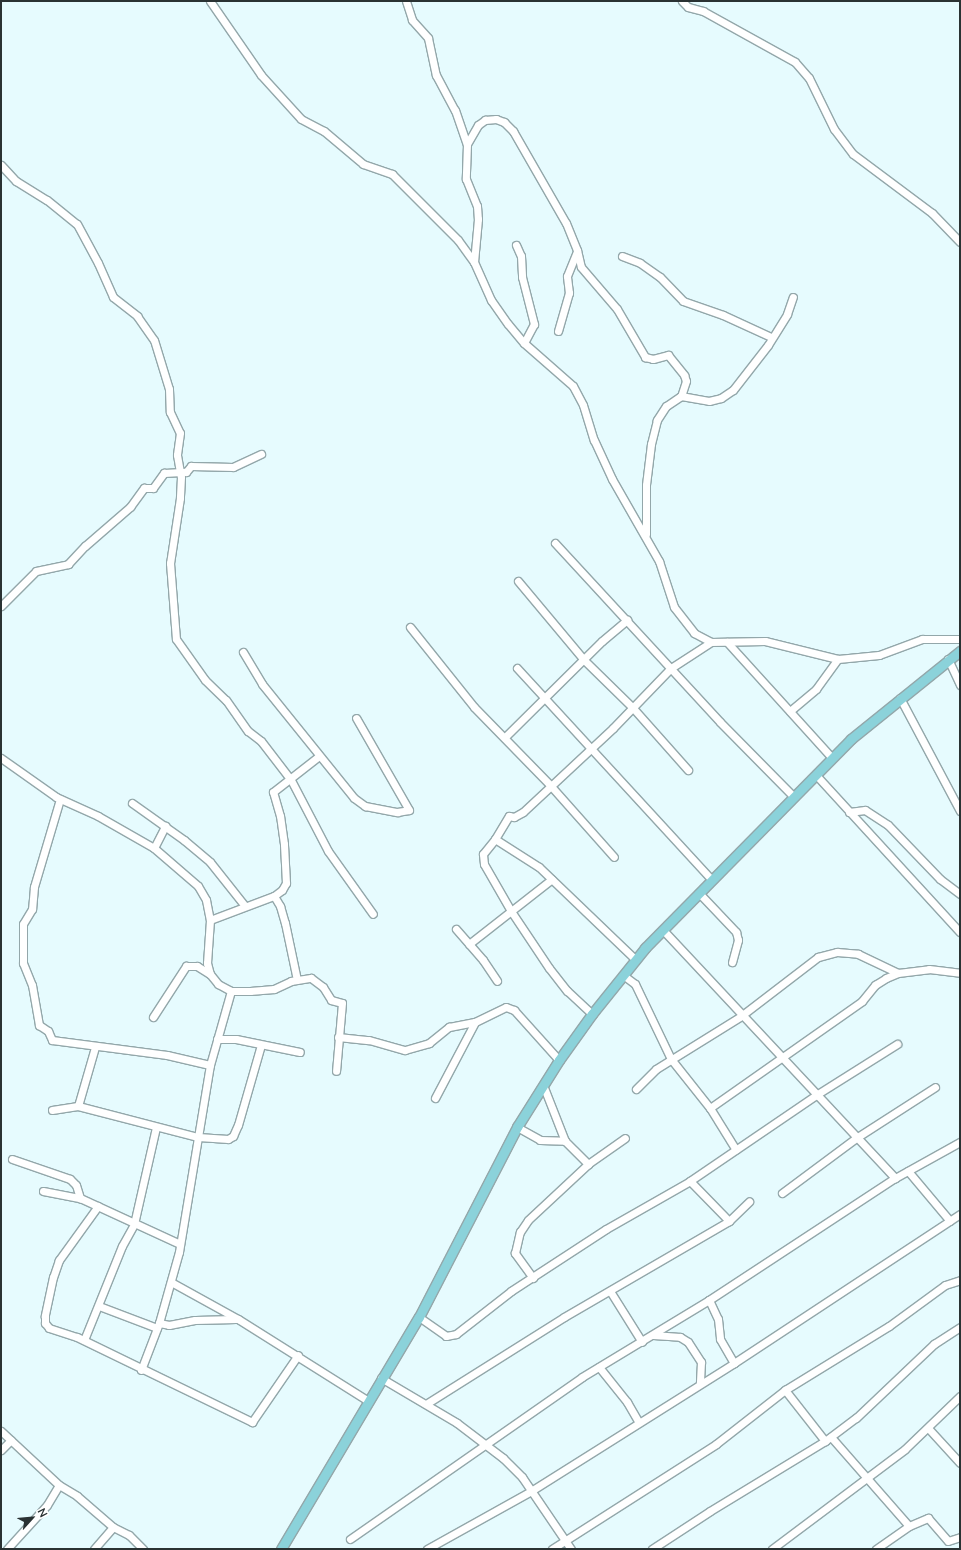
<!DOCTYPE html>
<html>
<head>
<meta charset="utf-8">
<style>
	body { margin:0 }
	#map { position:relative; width:961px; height:1550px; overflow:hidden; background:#e6fbfe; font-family:Mulish,sans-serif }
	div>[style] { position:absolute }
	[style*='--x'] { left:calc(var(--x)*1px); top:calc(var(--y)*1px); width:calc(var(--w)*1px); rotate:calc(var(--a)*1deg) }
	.roads { filter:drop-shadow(1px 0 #93a7aa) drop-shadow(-1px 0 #93a7aa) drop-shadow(0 1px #93a7aa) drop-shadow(0 -1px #93a7aa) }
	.minor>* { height:7px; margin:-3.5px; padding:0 3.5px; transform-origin:3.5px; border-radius:3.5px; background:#fff }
	.major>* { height:9px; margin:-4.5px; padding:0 4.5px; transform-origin:4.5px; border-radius:4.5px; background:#8bd2da }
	span { translate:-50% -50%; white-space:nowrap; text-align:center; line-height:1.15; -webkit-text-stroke:3px #fff; paint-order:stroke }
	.frame { position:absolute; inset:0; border:2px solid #2a3233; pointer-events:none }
	.north { position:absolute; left:12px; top:1498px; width:40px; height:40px; -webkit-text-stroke:3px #fff; paint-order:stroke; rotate:63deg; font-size:11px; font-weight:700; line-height:16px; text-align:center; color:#2a3233 }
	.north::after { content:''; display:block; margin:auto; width:14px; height:18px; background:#2a3233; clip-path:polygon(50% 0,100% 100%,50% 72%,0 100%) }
</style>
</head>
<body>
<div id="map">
	<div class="roads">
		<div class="minor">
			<div style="--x:210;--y:1;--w:90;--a:55.4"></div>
			<div style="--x:261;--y:75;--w:59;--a:47.7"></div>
			<div style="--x:301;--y:119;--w:26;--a:28"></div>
			<div style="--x:324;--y:131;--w:51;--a:40.2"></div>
			<div style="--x:363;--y:164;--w:31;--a:19"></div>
			<div style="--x:392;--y:174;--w:93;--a:45"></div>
			<div style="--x:458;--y:240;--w:27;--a:54"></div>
			<div style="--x:474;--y:262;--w:42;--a:65.9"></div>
			<div style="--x:491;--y:300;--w:29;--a:55"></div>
			<div style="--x:508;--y:324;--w:25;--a:50"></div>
			<div style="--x:524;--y:343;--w:65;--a:41.3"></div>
			<div style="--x:573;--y:386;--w:21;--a:62"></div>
			<div style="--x:583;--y:405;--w:37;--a:73"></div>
			<div style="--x:594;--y:440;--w:43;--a:65.2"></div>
			<div style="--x:612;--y:479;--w:95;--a:60.2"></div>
			<div style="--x:659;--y:561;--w:48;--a:71.9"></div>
			<div style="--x:674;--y:607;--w:33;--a:52"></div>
			<div style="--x:694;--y:633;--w:19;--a:28"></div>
			<div style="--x:711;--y:642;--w:54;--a:-1.1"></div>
			<div style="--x:765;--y:641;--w:75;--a:13.9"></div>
			<div style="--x:838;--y:659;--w:41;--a:-5.6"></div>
			<div style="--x:879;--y:655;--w:46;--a:-20.4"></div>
			<div style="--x:922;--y:639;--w:38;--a:0"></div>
			<div style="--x:406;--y:1;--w:20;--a:72"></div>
			<div style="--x:412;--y:20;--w:24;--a:48"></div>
			<div style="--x:428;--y:38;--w:38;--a:78"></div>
			<div style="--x:436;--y:75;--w:40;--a:62"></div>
			<div style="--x:455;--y:110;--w:36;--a:71"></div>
			<div style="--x:467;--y:144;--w:35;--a:92"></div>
			<div style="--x:466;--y:179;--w:29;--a:68"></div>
			<div style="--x:477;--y:206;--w:13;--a:86"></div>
			<div style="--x:478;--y:219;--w:43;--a:95.3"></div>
			<div style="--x:682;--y:1;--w:8;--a:45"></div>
			<div style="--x:688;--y:7;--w:16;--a:15"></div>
			<div style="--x:703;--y:11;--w:105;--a:29"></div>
			<div style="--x:795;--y:62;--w:21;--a:49"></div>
			<div style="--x:809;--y:78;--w:57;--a:63.9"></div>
			<div style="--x:834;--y:129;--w:31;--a:53"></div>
			<div style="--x:853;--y:154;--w:99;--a:36.8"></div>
			<div style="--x:932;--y:213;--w:40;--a:46"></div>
			<div style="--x:467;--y:144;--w:22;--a:-60"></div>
			<div style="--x:478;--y:125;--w:9;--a:-36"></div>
			<div style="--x:485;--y:120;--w:11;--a:-5"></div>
			<div style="--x:496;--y:119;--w:9;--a:21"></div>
			<div style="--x:504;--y:122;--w:13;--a:45"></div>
			<div style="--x:513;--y:131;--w:106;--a:60.1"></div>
			<div style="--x:566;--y:223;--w:29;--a:68"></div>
			<div style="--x:577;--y:250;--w:17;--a:77"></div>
			<div style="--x:581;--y:267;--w:55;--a:49.4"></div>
			<div style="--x:617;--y:309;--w:56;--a:59.7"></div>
			<div style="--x:645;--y:357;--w:8;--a:14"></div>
			<div style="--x:653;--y:359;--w:16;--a:-15"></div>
			<div style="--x:668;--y:355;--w:26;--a:51"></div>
			<div style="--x:684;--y:375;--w:6;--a:72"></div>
			<div style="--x:686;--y:381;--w:16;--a:108"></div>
			<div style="--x:681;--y:396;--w:18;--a:146"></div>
			<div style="--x:666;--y:406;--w:17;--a:123"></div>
			<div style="--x:657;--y:420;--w:25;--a:104"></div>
			<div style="--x:651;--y:444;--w:41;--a:97"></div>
			<div style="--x:646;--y:485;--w:49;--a:90"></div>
			<div style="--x:1;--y:165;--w:22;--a:47"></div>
			<div style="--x:16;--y:181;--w:36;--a:32"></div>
			<div style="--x:47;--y:200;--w:38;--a:39"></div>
			<div style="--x:77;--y:224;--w:44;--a:61.7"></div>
			<div style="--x:98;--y:263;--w:37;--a:66"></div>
			<div style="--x:113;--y:297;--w:31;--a:38"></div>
			<div style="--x:137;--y:316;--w:29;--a:55"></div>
			<div style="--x:154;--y:340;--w:51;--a:73"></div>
			<div style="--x:169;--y:389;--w:23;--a:88"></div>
			<div style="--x:170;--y:412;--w:23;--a:65"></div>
			<div style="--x:180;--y:433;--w:22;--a:98"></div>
			<div style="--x:177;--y:455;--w:22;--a:80"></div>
			<div style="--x:181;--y:477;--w:21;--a:93"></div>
			<div style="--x:180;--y:498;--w:66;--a:98.7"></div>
			<div style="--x:170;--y:563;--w:76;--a:85.5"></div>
			<div style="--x:176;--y:639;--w:50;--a:54.7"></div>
			<div style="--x:205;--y:680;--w:29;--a:44"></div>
			<div style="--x:226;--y:700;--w:38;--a:55"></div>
			<div style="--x:248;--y:731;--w:16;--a:38"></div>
			<div style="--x:261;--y:741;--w:49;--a:52.4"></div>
			<div style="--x:291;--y:780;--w:80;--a:62.5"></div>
			<div style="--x:328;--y:851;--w:77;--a:54.5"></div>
			<div style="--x:516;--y:245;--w:12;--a:66"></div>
			<div style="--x:521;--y:256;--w:21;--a:87"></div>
			<div style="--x:522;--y:277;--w:49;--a:75.7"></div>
			<div style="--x:534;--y:324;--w:21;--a:118"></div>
			<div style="--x:622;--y:256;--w:19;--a:21"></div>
			<div style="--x:640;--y:263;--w:24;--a:35"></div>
			<div style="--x:660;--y:277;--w:33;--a:46"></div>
			<div style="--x:683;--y:301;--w:42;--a:19.3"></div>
			<div style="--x:723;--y:315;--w:53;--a:24.6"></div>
			<div style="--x:558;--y:331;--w:40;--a:-74"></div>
			<div style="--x:569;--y:293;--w:17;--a:-97"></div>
			<div style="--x:567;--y:276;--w:27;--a:-68"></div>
			<div style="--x:681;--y:396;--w:28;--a:10"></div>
			<div style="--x:709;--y:401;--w:12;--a:-14"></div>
			<div style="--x:721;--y:398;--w:14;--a:-34"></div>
			<div style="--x:733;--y:390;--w:57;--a:-52.1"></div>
			<div style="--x:768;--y:345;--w:36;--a:-58"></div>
			<div style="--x:787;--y:314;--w:18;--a:-71"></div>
			<div style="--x:555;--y:543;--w:243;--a:47.3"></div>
			<div style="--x:720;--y:722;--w:105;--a:45.4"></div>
			<div style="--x:518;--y:581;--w:103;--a:50.1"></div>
			<div style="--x:584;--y:660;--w:69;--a:44.4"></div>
			<div style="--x:633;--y:708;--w:83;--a:48.4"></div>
			<div style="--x:1;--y:606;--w:49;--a:-45"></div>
			<div style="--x:36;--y:571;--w:33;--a:-12"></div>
			<div style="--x:68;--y:564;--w:25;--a:-47"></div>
			<div style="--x:85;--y:546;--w:60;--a:-40.9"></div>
			<div style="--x:130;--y:507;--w:24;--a:-54"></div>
			<div style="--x:144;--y:488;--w:9;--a:0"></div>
			<div style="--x:153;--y:488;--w:19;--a:-54"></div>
			<div style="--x:164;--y:473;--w:22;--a:-3"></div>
			<div style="--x:186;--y:472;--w:8;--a:-50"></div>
			<div style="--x:191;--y:466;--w:42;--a:1.4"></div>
			<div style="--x:233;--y:467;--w:31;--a:-25"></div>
			<div style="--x:410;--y:627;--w:102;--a:51.3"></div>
			<div style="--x:474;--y:707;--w:109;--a:45.7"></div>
			<div style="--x:550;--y:785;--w:96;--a:48.4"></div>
			<div style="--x:727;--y:642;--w:156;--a:47.8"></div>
			<div style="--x:243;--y:652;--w:37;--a:59"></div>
			<div style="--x:262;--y:684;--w:146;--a:51.1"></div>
			<div style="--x:354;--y:798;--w:14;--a:36"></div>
			<div style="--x:365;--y:806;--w:33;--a:11"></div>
			<div style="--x:397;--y:812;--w:12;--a:-9"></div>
			<div style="--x:409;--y:810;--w:106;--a:-119.9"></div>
			<div style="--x:948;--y:659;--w:29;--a:65"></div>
			<div style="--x:517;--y:668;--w:288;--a:47.4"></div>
			<div style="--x:900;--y:698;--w:128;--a:62"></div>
			<div style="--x:790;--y:711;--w:34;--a:-40"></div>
			<div style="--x:816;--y:689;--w:37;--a:-54"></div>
			<div style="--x:505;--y:737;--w:136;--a:-44.7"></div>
			<div style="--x:602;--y:641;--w:33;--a:-40"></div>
			<div style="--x:1;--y:758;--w:67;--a:35.3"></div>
			<div style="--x:56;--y:797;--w:46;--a:24.3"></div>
			<div style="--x:98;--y:816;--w:64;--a:29.7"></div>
			<div style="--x:154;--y:848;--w:58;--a:40.8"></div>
			<div style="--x:198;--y:886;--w:16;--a:60"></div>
			<div style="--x:206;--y:900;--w:20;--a:79"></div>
			<div style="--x:210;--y:920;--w:43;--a:94"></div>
			<div style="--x:207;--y:963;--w:11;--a:75"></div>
			<div style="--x:210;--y:974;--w:13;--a:51"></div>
			<div style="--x:218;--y:984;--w:15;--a:28"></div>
			<div style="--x:231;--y:991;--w:19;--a:0"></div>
			<div style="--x:250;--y:991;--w:24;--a:-5"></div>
			<div style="--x:274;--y:989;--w:19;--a:-25"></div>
			<div style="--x:291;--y:981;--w:20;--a:-9"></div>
			<div style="--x:311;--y:978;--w:15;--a:37"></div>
			<div style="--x:323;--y:987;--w:15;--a:58"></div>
			<div style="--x:331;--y:1000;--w:11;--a:15"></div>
			<div style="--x:342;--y:1003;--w:68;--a:95"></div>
			<div style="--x:816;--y:775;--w:213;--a:47.5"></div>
			<div style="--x:60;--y:799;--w:92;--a:106.5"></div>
			<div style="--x:34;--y:887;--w:22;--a:95"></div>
			<div style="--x:32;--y:909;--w:17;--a:121"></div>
			<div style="--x:23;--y:924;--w:39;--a:90"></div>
			<div style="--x:23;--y:963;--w:24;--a:68"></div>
			<div style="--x:32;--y:985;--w:41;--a:80.1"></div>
			<div style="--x:39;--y:1025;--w:11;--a:34"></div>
			<div style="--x:48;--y:1031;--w:10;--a:66"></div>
			<div style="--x:52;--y:1040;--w:116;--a:7.4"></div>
			<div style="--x:167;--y:1055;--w:44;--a:13.1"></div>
			<div style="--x:132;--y:803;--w:64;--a:35.4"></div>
			<div style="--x:184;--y:840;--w:34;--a:40"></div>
			<div style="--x:210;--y:862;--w:56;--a:51.5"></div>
			<div style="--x:849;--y:812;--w:16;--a:-7"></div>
			<div style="--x:865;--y:810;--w:27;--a:33"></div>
			<div style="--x:888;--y:825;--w:75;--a:46.1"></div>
			<div style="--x:940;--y:879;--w:25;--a:37"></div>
			<div style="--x:495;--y:839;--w:27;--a:-59"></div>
			<div style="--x:509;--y:816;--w:5;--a:11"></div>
			<div style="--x:514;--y:817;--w:10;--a:-29"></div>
			<div style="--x:523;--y:812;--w:123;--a:-43"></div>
			<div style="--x:613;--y:728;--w:83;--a:-46"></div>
			<div style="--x:671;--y:668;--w:48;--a:-33"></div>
			<div style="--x:154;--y:848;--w:25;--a:-63"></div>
			<div style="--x:699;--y:893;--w:54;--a:46.5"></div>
			<div style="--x:736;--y:932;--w:8;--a:76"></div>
			<div style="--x:738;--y:940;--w:23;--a:105"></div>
			<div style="--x:274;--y:896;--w:12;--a:59"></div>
			<div style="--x:280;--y:906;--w:18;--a:74"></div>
			<div style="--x:285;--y:923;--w:58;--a:78.1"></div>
			<div style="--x:210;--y:920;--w:68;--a:-20.6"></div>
			<div style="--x:274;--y:896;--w:10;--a:-37"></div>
			<div style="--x:282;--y:890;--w:8;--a:-60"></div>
			<div style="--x:286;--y:883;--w:39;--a:-93"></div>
			<div style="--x:284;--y:844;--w:28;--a:-98"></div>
			<div style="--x:280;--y:816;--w:25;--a:-106"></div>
			<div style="--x:273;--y:792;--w:58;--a:-38"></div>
			<div style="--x:456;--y:929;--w:41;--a:48.9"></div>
			<div style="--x:483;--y:960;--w:25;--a:56"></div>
			<div style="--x:663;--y:930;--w:340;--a:46.9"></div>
			<div style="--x:469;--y:944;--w:105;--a:-38.1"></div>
			<div style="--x:623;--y:975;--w:15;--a:37"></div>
			<div style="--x:635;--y:984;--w:83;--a:64.4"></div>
			<div style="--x:671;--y:1059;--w:63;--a:51.5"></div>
			<div style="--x:710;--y:1108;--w:49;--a:58.2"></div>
			<div style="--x:592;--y:1014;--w:34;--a:-137"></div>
			<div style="--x:567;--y:991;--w:29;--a:-128"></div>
			<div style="--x:549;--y:968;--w:69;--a:-123.7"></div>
			<div style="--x:511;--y:911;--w:54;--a:-119.9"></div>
			<div style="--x:484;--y:864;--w:10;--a:-96"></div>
			<div style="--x:483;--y:854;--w:19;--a:-51"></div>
			<div style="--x:495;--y:839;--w:52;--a:32.5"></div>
			<div style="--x:539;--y:867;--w:134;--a:43.8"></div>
			<div style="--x:153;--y:1017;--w:61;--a:-57.1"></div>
			<div style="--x:186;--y:966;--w:11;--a:0"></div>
			<div style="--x:197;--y:966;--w:15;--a:32"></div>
			<div style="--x:338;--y:1037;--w:31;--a:6"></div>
			<div style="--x:369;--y:1040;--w:37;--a:16"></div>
			<div style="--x:405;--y:1050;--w:25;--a:-16"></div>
			<div style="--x:429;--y:1043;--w:26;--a:-39"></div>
			<div style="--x:449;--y:1027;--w:26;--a:-11"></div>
			<div style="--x:217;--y:1039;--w:19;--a:0"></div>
			<div style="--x:236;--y:1039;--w:65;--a:11.5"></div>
			<div style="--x:543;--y:1085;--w:60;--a:68.6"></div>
			<div style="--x:565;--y:1141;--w:33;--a:45"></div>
			<div style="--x:636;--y:1089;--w:28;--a:-45"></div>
			<div style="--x:656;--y:1069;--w:100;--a:-31.9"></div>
			<div style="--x:741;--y:1016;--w:97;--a:-37.5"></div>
			<div style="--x:818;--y:957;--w:20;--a:-15"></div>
			<div style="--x:837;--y:952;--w:21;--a:5"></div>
			<div style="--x:858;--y:954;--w:44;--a:25.4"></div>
			<div style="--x:435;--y:1098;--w:86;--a:-62.2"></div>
			<div style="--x:475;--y:1022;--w:34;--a:-26"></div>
			<div style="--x:506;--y:1007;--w:9;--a:21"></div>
			<div style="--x:514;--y:1010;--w:67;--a:48"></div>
			<div style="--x:78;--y:1106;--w:61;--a:-73.9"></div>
			<div style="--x:710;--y:1108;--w:186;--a:-35.1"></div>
			<div style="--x:862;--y:1001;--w:21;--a:-51"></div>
			<div style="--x:875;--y:985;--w:13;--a:-32"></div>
			<div style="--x:886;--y:978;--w:13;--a:-23"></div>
			<div style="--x:898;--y:973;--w:31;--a:-7"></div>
			<div style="--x:929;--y:969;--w:31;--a:7"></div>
			<div style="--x:52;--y:1110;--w:26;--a:-9"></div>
			<div style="--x:78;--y:1106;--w:124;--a:14.5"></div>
			<div style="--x:198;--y:1137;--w:30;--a:4"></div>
			<div style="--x:228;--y:1139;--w:6;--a:-31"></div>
			<div style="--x:233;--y:1136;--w:12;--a:-66"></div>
			<div style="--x:238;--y:1125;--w:83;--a:-74"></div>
			<div style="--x:517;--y:1127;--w:26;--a:29"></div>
			<div style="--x:540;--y:1140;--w:25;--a:2"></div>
			<div style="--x:12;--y:1159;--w:61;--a:19"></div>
			<div style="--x:70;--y:1179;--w:8;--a:45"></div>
			<div style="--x:76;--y:1185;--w:14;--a:73"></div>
			<div style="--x:908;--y:1171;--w:65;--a:50"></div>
			<div style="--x:690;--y:1181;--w:56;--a:45.7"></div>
			<div style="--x:43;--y:1191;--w:38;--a:11"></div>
			<div style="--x:80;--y:1198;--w:110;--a:24.7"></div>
			<div style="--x:782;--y:1193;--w:92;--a:-36.6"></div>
			<div style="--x:856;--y:1138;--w:94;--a:-32.8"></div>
			<div style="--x:98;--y:1206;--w:67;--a:125.8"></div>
			<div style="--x:59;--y:1260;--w:18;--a:109"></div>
			<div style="--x:53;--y:1277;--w:40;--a:102"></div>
			<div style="--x:45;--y:1316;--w:7;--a:90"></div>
			<div style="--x:45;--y:1323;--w:6;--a:51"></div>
			<div style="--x:49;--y:1328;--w:29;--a:18"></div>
			<div style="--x:77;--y:1337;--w:195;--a:25.9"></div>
			<div style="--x:252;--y:1422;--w:81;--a:-55.5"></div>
			<div style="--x:533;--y:1278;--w:31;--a:-126"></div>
			<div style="--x:515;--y:1253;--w:22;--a:-77"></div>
			<div style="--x:520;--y:1232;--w:14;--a:-56"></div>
			<div style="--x:528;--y:1220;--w:82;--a:-43"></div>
			<div style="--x:588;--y:1164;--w:45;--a:-35.1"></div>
			<div style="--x:171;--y:1282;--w:77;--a:28.9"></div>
			<div style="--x:238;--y:1319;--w:154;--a:32.2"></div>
			<div style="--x:610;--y:1291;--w:60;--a:57.9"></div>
			<div style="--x:709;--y:1300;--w:21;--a:65"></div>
			<div style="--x:718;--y:1319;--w:20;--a:84"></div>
			<div style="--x:720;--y:1339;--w:28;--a:60"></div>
			<div style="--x:99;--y:1306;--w:62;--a:20.8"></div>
			<div style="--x:419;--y:1317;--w:33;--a:35"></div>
			<div style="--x:446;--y:1336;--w:10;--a:-11"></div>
			<div style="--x:456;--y:1334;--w:70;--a:-38"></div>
			<div style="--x:511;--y:1291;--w:113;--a:-33.1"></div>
			<div style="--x:606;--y:1229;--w:97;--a:-29.7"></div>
			<div style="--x:690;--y:1181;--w:153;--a:-34.3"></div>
			<div style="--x:816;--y:1095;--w:96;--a:-32.2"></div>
			<div style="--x:159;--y:1323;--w:10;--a:11"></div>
			<div style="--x:169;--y:1325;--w:26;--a:-11"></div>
			<div style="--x:195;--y:1320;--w:41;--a:-1.4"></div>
			<div style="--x:653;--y:1335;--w:27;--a:4"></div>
			<div style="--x:680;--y:1337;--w:9;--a:32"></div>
			<div style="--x:688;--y:1342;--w:24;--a:57"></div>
			<div style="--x:701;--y:1362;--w:21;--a:93"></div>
			<div style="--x:84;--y:1340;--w:101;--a:-68"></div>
			<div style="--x:122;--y:1246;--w:25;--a:-61"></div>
			<div style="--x:134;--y:1224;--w:99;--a:-77.2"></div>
			<div style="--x:599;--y:1367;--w:45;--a:51.3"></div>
			<div style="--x:627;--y:1402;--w:22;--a:60"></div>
			<div style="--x:141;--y:1370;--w:50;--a:-69"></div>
			<div style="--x:159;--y:1323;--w:74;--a:-74.3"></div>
			<div style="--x:179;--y:1252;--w:190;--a:-80.6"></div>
			<div style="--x:210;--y:1065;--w:77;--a:-74.2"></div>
			<div style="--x:381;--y:1378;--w:88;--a:30.6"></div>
			<div style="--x:457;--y:1423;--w:58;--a:37.3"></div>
			<div style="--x:503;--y:1458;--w:27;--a:45"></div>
			<div style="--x:522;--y:1477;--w:87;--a:55.8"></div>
			<div style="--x:785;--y:1390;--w:65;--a:51.9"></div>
			<div style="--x:426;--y:1404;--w:163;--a:-32.2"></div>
			<div style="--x:564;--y:1317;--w:191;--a:-30.2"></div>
			<div style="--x:729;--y:1221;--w:28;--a:-44"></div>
			<div style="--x:928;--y:1428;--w:47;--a:47.6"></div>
			<div style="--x:1;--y:1431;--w:79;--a:43"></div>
			<div style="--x:59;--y:1485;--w:21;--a:31"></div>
			<div style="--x:77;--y:1496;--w:48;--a:40.7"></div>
			<div style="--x:113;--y:1527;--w:18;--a:27"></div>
			<div style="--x:129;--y:1535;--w:20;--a:45"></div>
			<div style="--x:831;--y:1437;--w:118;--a:48.8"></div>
			<div style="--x:1;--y:1450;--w:14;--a:-45"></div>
			<div style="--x:350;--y:1539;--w:283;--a:-34.9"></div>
			<div style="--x:582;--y:1377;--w:149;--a:-31.2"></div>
			<div style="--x:709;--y:1300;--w:222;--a:-33.3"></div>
			<div style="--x:895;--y:1178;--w:74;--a:-29"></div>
			<div style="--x:7;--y:1549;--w:59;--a:-47.7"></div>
			<div style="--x:47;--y:1505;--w:23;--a:-59"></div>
			<div style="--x:94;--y:1549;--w:29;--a:-49"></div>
			<div style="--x:427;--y:1549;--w:119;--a:-29.1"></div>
			<div style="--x:531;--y:1491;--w:240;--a:-32.2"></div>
			<div style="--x:734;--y:1363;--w:271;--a:-33.4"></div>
			<div style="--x:552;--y:1549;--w:195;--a:-32.6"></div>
			<div style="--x:716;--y:1444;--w:88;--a:-38"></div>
			<div style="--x:785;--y:1390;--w:122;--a:-31.6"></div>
			<div style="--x:889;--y:1326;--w:69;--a:-36.2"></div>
			<div style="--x:945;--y:1285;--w:16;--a:-18"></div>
			<div style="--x:652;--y:1549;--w:69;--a:-33.2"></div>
			<div style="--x:710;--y:1511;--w:135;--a:-31.3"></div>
			<div style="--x:825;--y:1441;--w:39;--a:-37"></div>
			<div style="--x:856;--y:1418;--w:108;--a:-43.5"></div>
			<div style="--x:934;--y:1344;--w:31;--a:-33"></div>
			<div style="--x:772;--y:1549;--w:166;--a:-36.9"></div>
			<div style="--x:905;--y:1449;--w:76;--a:-43.9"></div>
			<div style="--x:876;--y:1549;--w:40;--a:-34.9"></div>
			<div style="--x:909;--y:1526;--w:21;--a:-23"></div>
			<div style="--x:928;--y:1518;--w:30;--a:49"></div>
			<div style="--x:948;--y:1541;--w:13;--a:-18"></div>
		</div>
		<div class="major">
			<div style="--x:281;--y:1549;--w:270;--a:-59.3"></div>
			<div style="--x:419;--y:1317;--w:214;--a:-62.7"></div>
			<div style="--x:517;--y:1127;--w:79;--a:-57.9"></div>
			<div style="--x:559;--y:1060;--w:57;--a:-54.3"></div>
			<div style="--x:592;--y:1014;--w:85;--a:-51.2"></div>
			<div style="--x:645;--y:948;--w:293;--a:-45.4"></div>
			<div style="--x:851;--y:739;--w:140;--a:-38.9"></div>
		</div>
	</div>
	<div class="frame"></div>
	<div class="north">N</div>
</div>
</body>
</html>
